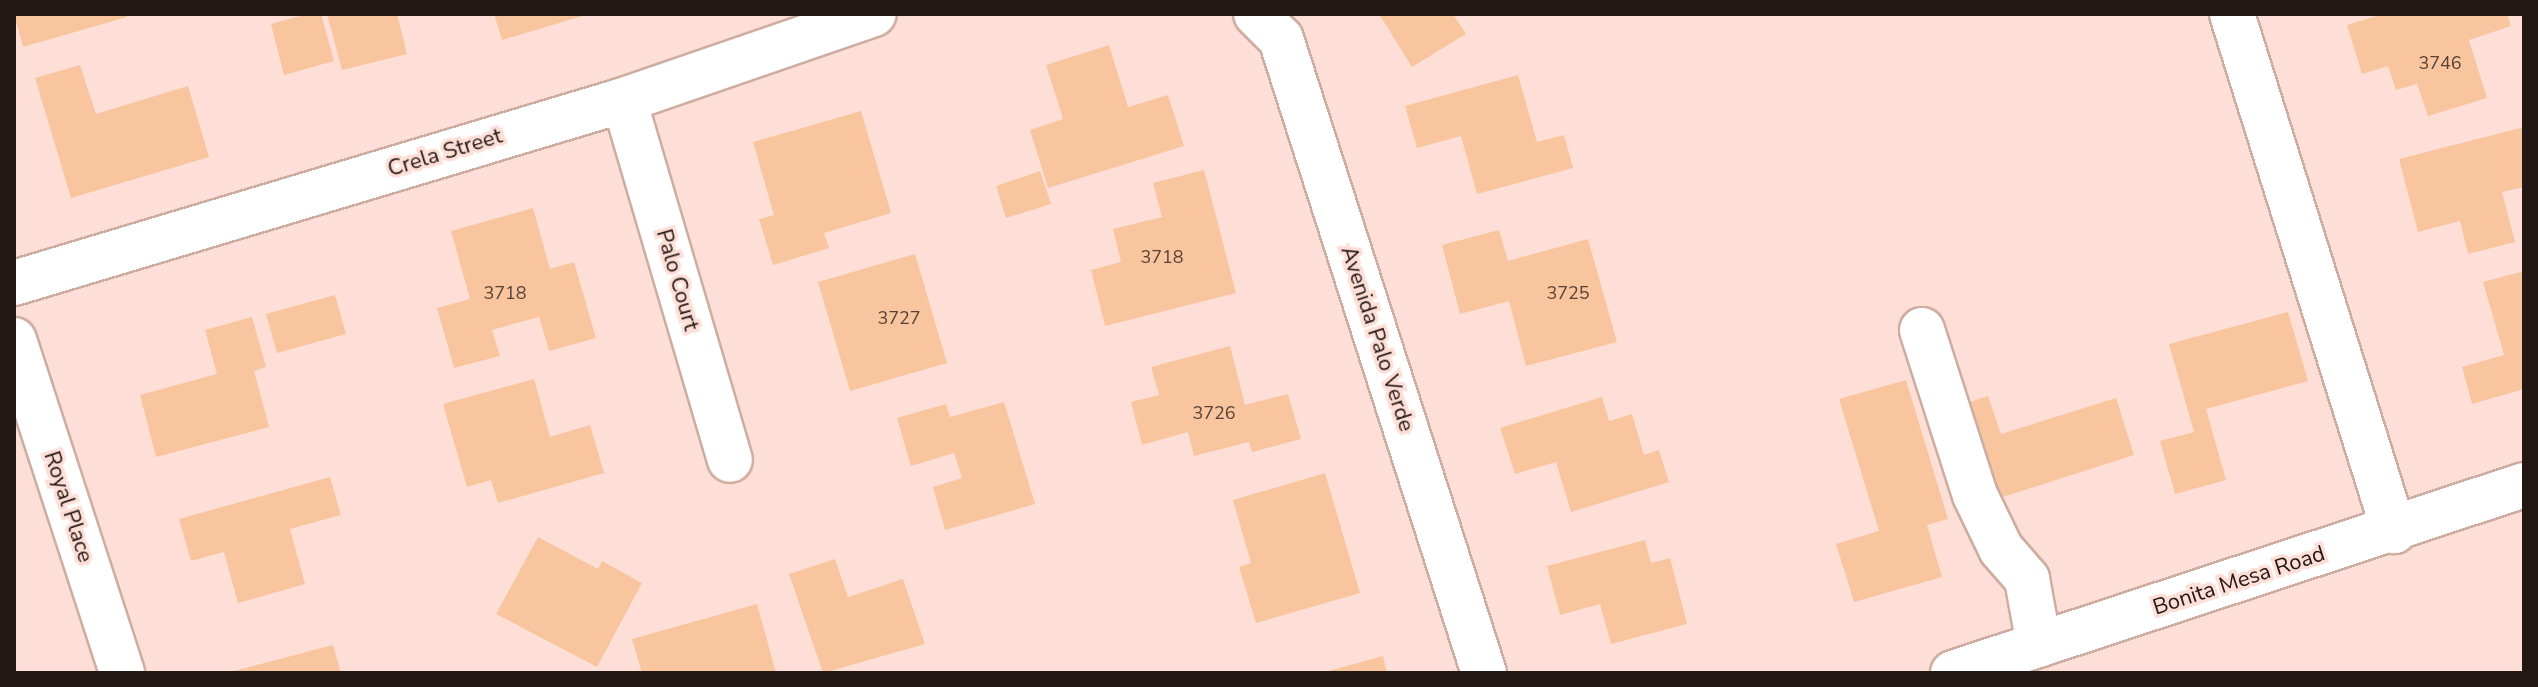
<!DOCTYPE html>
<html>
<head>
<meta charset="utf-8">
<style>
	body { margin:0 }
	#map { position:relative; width:2538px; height:687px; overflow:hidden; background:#fedfd7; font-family:"Nunito Sans",sans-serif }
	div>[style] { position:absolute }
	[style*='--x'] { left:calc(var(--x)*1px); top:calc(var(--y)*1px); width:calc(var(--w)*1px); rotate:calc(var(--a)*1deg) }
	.building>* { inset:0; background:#f8c59f }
	.roads { filter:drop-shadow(2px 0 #cfaca1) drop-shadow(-2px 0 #cfaca1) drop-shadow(0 2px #cfaca1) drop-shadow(0 -2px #cfaca1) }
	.minor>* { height:44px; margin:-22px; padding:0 22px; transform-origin:22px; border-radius:22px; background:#fff }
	span { translate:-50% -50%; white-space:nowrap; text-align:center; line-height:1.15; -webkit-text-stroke:7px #fedfd7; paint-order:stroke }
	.number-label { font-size:18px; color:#584236 }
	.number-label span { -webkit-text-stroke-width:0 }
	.street-label { font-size:22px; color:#231713 }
	.frame { position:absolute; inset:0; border:16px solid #231713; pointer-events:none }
</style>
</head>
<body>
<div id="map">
	<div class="building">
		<div style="clip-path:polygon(14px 14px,127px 14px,127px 17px,23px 47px)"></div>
		<div style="clip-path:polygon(307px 14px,321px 14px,334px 61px,284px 75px,271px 24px)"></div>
		<div style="clip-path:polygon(327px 14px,397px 14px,407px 54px,342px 70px)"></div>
		<div style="clip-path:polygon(494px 14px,586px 14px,586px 15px,502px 40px)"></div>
		<div style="clip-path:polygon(1379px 14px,1453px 14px,1466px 34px,1412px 67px)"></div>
		<div style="clip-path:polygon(2383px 14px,2507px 14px,2511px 26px,2469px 40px,2487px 98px,2428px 116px,2417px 84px,2396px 90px,2388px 66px,2362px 74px,2347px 25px)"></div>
		<div style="clip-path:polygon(1109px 45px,1128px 107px,1168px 95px,1184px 146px,1048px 188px,1030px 130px,1063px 119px,1046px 65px)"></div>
		<div style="clip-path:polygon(80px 65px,96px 114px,188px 86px,209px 157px,71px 198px,35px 78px)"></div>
		<div style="clip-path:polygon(1518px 75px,1537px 142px,1564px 135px,1573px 168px,1477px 194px,1461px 136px,1417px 148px,1405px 106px)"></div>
		<div style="clip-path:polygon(861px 111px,891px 213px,824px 233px,829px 248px,773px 265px,759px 219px,774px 215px,753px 142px)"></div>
		<div style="clip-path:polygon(2524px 127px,2524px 187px,2502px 192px,2515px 242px,2468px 254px,2460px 221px,2418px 232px,2399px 159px)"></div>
		<div style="clip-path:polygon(1204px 170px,1236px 293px,1105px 326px,1091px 270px,1121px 262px,1113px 229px,1162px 217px,1153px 183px)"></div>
		<div style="clip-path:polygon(1040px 171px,1051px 204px,1006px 218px,996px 186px)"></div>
		<div style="clip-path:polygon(533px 208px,550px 269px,574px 262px,596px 338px,549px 351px,539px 317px,492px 330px,500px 356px,454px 368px,437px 308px,470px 299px,451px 231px)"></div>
		<div style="clip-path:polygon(1499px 230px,1508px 261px,1588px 239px,1617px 342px,1526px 366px,1509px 301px,1460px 314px,1442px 245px)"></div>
		<div style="clip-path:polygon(915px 254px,947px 363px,850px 391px,818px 282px)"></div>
		<div style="clip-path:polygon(2524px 271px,2524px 389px,2472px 404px,2462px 367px,2504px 355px,2483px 282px)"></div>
		<div style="clip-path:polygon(335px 295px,346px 334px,277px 353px,266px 314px)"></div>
		<div style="clip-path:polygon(2288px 312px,2308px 381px,2206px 409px,2226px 480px,2175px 494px,2160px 441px,2194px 432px,2169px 344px)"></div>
		<div style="clip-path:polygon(252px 317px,266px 367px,254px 371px,269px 427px,156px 457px,140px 395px,217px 374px,205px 330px)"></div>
		<div style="clip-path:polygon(1230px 346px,1245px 405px,1288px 394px,1301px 439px,1252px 452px,1249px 442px,1194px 456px,1188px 432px,1142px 445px,1131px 402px,1159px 395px,1151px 367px)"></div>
		<div style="clip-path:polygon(534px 379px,550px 437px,590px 425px,604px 473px,498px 503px,491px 480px,467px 487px,443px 404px)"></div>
		<div style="clip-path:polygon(1906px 380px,1948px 519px,1927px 525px,1942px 577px,1854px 602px,1836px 544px,1879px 531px,1839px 399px)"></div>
		<div style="clip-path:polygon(1988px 396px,2001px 434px,2116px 398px,2134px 455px,1984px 503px,1954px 407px)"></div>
		<div style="clip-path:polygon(1602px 397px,1609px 421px,1632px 414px,1644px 455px,1659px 450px,1669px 482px,1571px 512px,1556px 462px,1515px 474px,1500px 428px)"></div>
		<div style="clip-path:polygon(1004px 402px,1035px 504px,945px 530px,933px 487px,962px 478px,954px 453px,911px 466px,897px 418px,946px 404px,950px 417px)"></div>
		<div style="clip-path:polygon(1325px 473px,1360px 593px,1256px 623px,1239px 567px,1251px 563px,1233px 500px)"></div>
		<div style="clip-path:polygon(330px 477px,341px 515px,290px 529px,305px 584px,238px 603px,224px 552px,191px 561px,179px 519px)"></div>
		<div style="clip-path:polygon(538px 537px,598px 569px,602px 561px,642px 583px,597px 667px,496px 614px)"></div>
		<div style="clip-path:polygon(1645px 540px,1651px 563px,1670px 558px,1687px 624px,1611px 644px,1600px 604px,1560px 615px,1547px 566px)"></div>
		<div style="clip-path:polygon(835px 559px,848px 597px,903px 579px,925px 644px,823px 673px,789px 574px)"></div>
		<div style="clip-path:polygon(757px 604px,776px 673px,642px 673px,632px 639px)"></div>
		<div style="clip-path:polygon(333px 645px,341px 673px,230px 673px,230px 672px)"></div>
		<div style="clip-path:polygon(1383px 656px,1387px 673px,1325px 673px,1325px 672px)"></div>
	</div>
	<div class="roads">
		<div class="minor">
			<div style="--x:1256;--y:14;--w:35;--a:45"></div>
			<div style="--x:1281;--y:39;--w:666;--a:72.25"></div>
			<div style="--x:2232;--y:14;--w:542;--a:72.6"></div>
			<div style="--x:624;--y:100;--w:375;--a:73.6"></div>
			<div style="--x:14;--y:283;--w:637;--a:-16.7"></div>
			<div style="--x:624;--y:100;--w:264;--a:-19"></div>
			<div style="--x:1922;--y:330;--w:173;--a:72.2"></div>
			<div style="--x:1975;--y:495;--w:60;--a:64.3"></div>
			<div style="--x:2001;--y:549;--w:40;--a:49"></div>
			<div style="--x:2027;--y:579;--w:67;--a:79.7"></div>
			<div style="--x:14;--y:340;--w:350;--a:72"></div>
			<div style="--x:1953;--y:673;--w:601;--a:-18.22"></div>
		</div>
	</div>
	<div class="number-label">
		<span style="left:2440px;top:63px">3746</span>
		<span style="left:1162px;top:257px">3718</span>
		<span style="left:505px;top:293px">3718</span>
		<span style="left:1568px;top:293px">3725</span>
		<span style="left:899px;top:318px">3727</span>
		<span style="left:1214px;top:413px">3726</span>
	</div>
	<div class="street-label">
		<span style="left:445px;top:153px;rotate:-17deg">Crela Street</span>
		<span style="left:677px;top:280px;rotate:74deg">Palo Court</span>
		<span style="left:1377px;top:339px;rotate:72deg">Avenida Palo Verde</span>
		<span style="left:68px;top:507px;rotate:72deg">Royal Place</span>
		<span style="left:2239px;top:581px;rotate:-18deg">Bonita Mesa Road</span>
	</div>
	<div class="frame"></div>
</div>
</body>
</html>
